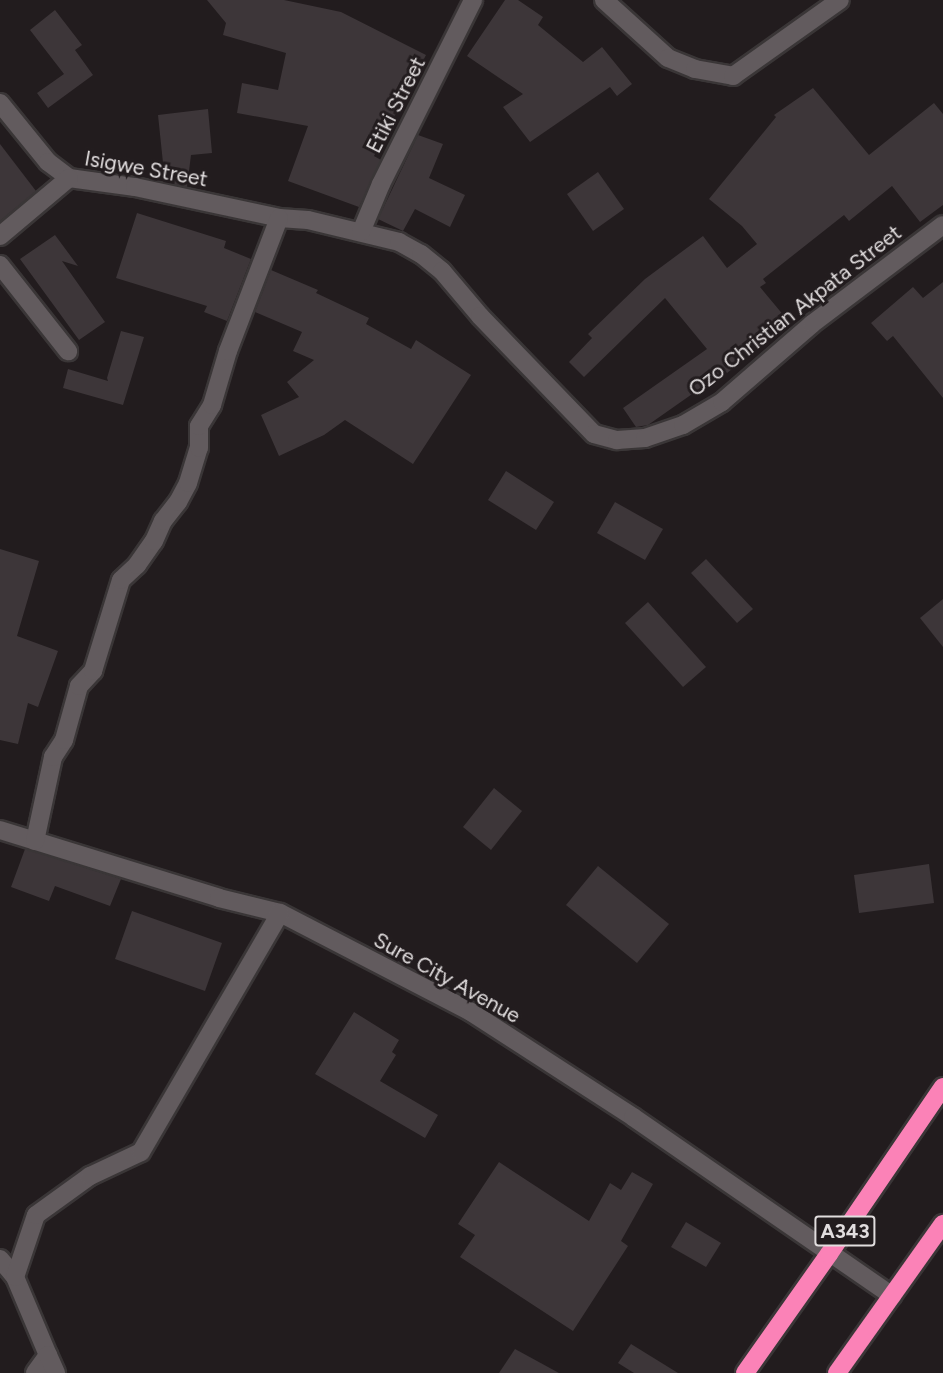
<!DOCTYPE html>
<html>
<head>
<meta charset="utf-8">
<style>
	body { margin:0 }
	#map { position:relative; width:943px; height:1373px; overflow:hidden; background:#221c1e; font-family:Figtree,sans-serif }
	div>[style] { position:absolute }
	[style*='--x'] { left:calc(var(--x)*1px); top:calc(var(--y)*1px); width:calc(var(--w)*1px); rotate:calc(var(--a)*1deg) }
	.building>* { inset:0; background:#3d3639 }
	.roads { filter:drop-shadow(2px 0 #3a3637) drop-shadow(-2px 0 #3a3637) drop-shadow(0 2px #3a3637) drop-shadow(0 -2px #3a3637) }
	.minor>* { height:18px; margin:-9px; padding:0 9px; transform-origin:9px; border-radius:9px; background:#625b5e }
	.highway>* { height:18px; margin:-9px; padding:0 9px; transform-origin:9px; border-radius:9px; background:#fb82b7 }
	span { translate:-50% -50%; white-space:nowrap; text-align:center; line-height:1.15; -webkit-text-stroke:6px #221c1e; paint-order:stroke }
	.shield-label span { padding:2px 4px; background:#221c1e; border:2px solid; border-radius:4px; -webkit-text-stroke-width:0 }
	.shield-label { font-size:20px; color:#e1ddde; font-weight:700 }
	.street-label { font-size:21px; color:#e1ddde }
</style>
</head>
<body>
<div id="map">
	<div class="building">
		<div style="clip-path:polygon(207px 0,284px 0,341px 12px,426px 55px,374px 156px,381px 160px,359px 207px,288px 181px,308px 126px,237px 113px,242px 83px,278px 90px,286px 53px,223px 35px,226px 23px)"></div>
		<div style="clip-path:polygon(505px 0,518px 0,543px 17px,538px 25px,583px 62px,602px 47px,632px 84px,617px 96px,610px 87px,530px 142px,503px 107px,523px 94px,467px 56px)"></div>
		<div style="clip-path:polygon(55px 10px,82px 45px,75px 50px,93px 75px,48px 108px,37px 93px,64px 74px,30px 30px)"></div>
		<div style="clip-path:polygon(813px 88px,869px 155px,934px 103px,943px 114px,943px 205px,920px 222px,892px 186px,849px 221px,844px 215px,763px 279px,766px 283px,760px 287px,790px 323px,727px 373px,725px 371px,648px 425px,636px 427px,623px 408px,707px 349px,665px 298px,584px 377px,569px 362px,592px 338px,588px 334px,645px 279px,703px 236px,727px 268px,757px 244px,742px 226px,709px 199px,776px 117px,774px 115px)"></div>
		<div style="clip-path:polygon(208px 109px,212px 153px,191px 155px,187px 187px,165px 182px,158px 115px)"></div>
		<div style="clip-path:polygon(418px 135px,443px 144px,429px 178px,465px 195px,450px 227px,415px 209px,403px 231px,378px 219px)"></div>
		<div style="clip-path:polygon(0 144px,36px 191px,0 221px)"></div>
		<div style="clip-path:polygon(598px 172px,624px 209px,593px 231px,567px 194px)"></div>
		<div style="clip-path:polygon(137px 213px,226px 241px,224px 248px,251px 259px,227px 321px,204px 312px,207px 306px,116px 278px)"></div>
		<div style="clip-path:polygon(55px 235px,78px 266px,62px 261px,105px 322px,79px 340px,20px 259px)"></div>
		<div style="clip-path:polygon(271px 270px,318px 290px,316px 293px,369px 318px,366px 324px,411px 349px,416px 340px,471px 375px,413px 464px,345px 420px,324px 435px,279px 456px,261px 415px,299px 397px,287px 382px,314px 360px,293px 351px,302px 332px,255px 312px)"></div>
		<div style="clip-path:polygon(943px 282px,943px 398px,893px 336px,887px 341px,871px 323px,913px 287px,923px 298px)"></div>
		<div style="clip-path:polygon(121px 331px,144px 337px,123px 405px,63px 388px,68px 369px,108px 381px,107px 378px)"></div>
		<div style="clip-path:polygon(506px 471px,554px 502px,536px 530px,488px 500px)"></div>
		<div style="clip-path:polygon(615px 502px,663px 529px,645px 560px,597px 533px)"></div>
		<div style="clip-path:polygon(0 549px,39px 561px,17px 636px,58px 651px,38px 707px,28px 703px,18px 744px,0 740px)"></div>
		<div style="clip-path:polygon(706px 559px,753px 609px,737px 623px,691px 573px)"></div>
		<div style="clip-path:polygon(943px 599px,943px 647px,920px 618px)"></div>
		<div style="clip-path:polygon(648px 602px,706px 667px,683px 687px,625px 623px)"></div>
		<div style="clip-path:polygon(494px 788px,522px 811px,491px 850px,463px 827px)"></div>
		<div style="clip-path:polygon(25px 849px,121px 879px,110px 906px,55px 886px,49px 901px,11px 887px)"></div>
		<div style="clip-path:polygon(929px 864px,934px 903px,859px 913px,854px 875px)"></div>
		<div style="clip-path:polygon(598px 866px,669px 924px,637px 963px,566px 905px)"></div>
		<div style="clip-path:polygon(132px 911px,222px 943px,205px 991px,115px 959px)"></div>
		<div style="clip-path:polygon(354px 1012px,399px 1040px,392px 1052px,396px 1055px,380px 1081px,438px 1115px,425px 1138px,315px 1074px)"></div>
		<div style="clip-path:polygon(499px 1162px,589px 1221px,610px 1183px,621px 1190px,632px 1172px,653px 1184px,621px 1241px,628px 1246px,573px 1331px,460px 1257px,475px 1235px,458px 1224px)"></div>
		<div style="clip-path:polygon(686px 1222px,721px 1243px,706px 1267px,671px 1247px)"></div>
		<div style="clip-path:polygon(631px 1344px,678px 1373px,634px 1373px,618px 1363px)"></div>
		<div style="clip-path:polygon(515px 1349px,559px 1373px,499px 1373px)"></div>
	</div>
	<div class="roads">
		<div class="minor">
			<div style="--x:604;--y:0;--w:86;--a:42.2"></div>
			<div style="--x:668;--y:58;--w:29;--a:22"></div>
			<div style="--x:695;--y:69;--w:39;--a:10"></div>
			<div style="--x:733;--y:76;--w:131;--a:-35.4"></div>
			<div style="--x:0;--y:103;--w:76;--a:50.9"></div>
			<div style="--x:48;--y:162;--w:26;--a:37"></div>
			<div style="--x:69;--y:178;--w:67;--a:7.8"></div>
			<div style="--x:135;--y:187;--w:147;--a:12.1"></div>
			<div style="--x:279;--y:218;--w:29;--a:4"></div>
			<div style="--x:308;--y:220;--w:94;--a:13.6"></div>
			<div style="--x:399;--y:242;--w:25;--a:29"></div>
			<div style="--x:421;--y:254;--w:27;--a:39"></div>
			<div style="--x:442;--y:271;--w:59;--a:49.8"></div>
			<div style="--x:480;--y:316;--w:164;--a:46"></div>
			<div style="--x:594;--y:434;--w:24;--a:15"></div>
			<div style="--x:617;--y:440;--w:28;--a:-4"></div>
			<div style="--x:645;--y:438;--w:40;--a:-18.9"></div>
			<div style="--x:683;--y:425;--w:45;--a:-30.5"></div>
			<div style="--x:722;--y:402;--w:119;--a:-40.9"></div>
			<div style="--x:812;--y:324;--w:164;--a:-37.1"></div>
			<div style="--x:361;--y:232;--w:52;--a:-67.4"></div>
			<div style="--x:381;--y:184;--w:206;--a:-63.4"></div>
			<div style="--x:0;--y:236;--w:90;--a:-40"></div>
			<div style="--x:0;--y:265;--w:110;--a:51.7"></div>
			<div style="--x:0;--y:830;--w:229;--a:17.2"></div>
			<div style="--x:219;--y:898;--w:63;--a:13.8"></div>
			<div style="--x:280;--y:913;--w:215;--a:27.4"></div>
			<div style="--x:471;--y:1012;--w:193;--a:32.9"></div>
			<div style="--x:633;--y:1117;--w:315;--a:34.6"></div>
			<div style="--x:35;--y:841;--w:86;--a:-77.9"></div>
			<div style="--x:53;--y:757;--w:20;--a:-57"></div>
			<div style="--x:64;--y:740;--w:56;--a:-74.5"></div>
			<div style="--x:79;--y:686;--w:21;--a:-47"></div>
			<div style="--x:93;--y:671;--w:95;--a:-72.9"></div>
			<div style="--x:121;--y:580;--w:22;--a:-43"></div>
			<div style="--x:137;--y:565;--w:29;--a:-55"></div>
			<div style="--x:154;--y:541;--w:22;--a:-66"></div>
			<div style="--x:163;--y:521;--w:24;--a:-52"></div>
			<div style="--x:178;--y:502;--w:21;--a:-62"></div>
			<div style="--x:188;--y:483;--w:37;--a:-73"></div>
			<div style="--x:199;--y:448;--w:22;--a:-90"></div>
			<div style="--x:199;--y:426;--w:25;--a:-58"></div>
			<div style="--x:212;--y:405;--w:56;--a:-73.5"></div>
			<div style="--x:228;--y:351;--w:142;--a:-69"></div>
			<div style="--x:0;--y:1259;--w:23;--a:50"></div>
			<div style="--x:15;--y:1277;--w:85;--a:67.1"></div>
			<div style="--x:48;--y:1355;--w:22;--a:126"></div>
			<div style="--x:15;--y:1277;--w:65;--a:-71.3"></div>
			<div style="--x:36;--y:1215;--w:67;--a:-35.8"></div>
			<div style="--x:90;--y:1176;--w:56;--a:-25.2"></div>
			<div style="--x:141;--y:1152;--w:276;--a:-59.8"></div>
			<div style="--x:48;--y:1355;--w:20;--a:66"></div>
		</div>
		<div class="highway">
			<div style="--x:745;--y:1373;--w:146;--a:-54.8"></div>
			<div style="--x:829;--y:1254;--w:202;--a:-55.7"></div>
			<div style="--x:837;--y:1373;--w:183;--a:-54.6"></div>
		</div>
	</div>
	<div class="shield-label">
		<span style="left:845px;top:1231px">A343</span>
	</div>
	<div class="street-label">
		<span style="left:396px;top:105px;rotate:-63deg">Etiki Street</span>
		<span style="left:146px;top:169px;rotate:10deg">Isigwe Street</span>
		<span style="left:795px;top:311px;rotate:-38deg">Ozo Christian Akpata Street</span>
		<span style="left:447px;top:978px;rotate:29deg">Sure City Avenue</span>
	</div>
</div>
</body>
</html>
